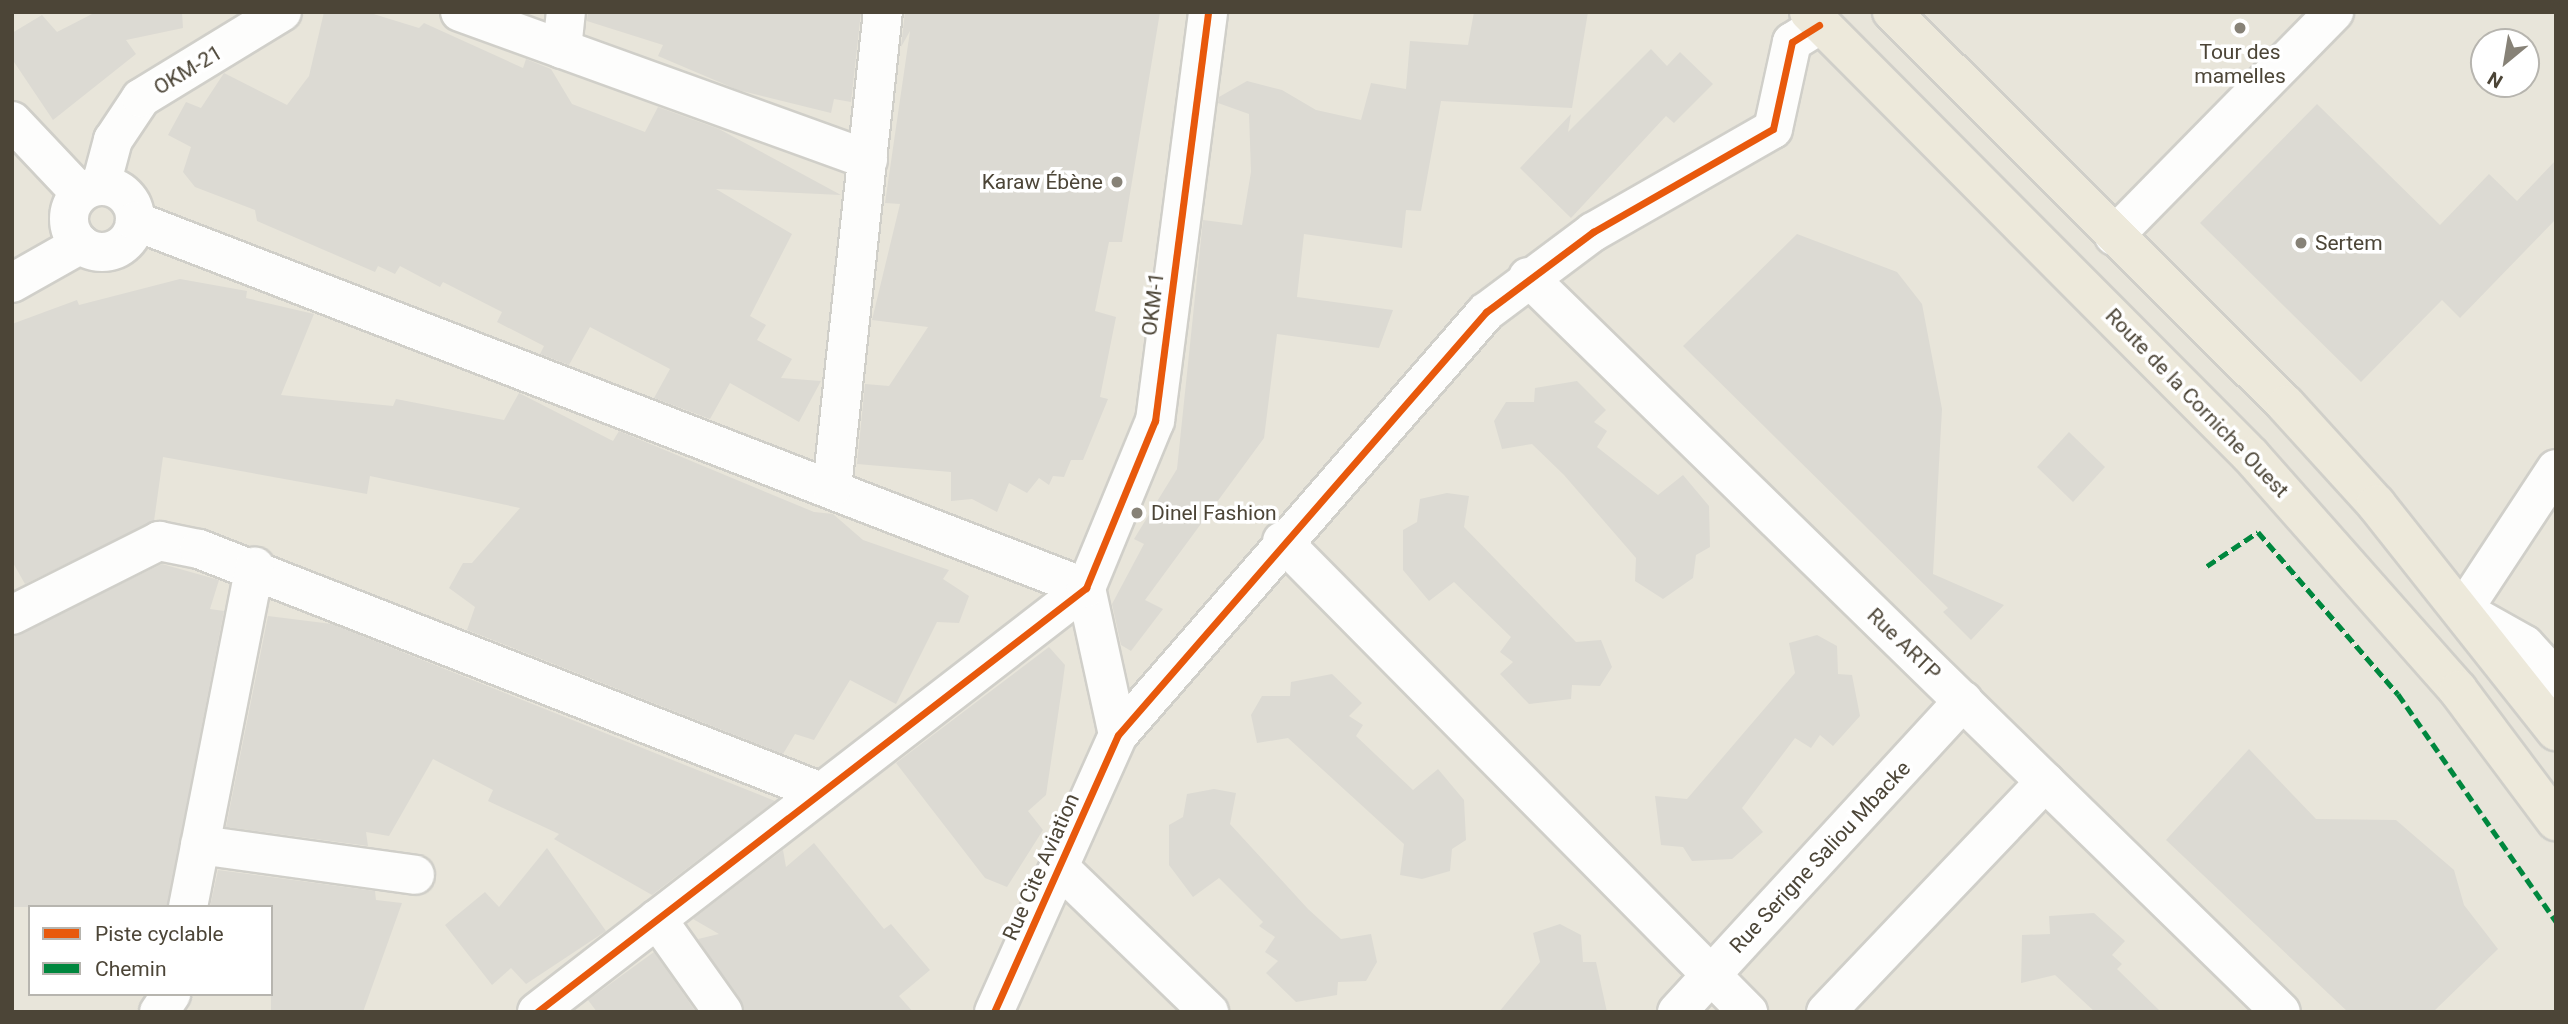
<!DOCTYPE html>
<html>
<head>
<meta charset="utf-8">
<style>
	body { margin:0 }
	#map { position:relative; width:2568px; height:1024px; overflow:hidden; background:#f4f3ed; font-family:Roboto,sans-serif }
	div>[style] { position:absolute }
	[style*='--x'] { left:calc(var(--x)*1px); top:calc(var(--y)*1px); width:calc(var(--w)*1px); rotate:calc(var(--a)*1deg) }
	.residential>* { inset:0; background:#e8e5da }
	.building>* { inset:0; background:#dcdad3 }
	.roads { filter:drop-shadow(2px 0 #d0cfc9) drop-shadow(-2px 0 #d0cfc9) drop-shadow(0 2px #d0cfc9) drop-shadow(0 -2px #d0cfc9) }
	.minor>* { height:38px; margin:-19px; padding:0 19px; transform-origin:19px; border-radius:19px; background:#fdfdfc }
	.minor>.ring { margin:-19px; padding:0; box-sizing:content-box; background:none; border:38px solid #fdfdfc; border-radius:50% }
	.highway>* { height:38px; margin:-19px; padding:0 19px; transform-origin:19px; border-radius:19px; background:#ede9db }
	.quiet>* { height:5px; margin-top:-2.5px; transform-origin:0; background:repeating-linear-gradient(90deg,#00873e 0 10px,transparent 0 15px) }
	.cycleway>* { height:7px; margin:-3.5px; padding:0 3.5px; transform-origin:3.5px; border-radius:3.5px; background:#e8590c }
	.dots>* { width:19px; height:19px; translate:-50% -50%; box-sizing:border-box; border:4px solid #fff; border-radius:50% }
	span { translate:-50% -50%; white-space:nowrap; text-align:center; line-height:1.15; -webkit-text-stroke:7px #fff; paint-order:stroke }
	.poi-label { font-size:21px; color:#4c4537 }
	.right { translate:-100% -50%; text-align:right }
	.left { translate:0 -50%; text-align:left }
	.street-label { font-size:21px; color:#4c4537 }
	.frame { position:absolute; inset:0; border:14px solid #4c4537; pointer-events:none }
	.legend { position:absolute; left:28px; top:905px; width:245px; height:91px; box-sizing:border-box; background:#fff; border:2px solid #b7b5af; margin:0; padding:9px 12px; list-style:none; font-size:21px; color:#4c4537 }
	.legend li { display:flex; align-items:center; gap:14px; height:35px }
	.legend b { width:35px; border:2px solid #b7b5af }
	.north { position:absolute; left:2470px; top:28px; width:70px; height:70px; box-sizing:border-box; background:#fff; border:2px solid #b7b5af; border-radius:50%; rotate:210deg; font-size:19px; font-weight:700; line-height:28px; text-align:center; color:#4c4537 }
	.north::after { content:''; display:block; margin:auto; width:24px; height:32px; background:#878277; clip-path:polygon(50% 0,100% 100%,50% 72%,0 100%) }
</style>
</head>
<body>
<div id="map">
	<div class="residential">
		<div style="clip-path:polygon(evenodd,12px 12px,2556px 12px,2556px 1012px,12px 1012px,12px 12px,2484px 42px,2526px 42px,2526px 84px,2484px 84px,2484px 42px,12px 12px,30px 907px,271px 907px,271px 994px,30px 994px,30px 907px)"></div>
	</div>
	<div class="building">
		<div style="clip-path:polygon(96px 12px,182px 12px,183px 28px,126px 40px,136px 54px,53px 120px,12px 59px,12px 33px,42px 15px,57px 32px)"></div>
		<div style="clip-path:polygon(324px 12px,367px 12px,419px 28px,424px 23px,523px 68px,526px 59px,551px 69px,572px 104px,645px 132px,658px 107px,719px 129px,841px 195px,716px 189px,792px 234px,750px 316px,766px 325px,757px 340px,792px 359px,781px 378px,821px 381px,799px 422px,730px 383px,710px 419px,654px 398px,670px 369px,590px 327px,569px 365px,540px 354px,544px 346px,497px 322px,502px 312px,443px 282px,440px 287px,400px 266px,395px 274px,378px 266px,375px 272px,257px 221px,255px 210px,195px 187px,183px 172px,191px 147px,168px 135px,186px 102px,201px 108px,224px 73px,287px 105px,309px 76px)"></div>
		<div style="clip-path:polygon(588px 12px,861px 12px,851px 102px,834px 99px,831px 113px,738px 90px,658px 56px,663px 45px,587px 21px)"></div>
		<div style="clip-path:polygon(905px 12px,1160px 12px,1122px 242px,1109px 242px,1095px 311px,1116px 317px,1100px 397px,1108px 399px,1083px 460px,1071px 460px,1064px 477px,1053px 476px,1049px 485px,1039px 478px,1027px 493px,1009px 483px,997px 512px,972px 499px,951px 501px,951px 472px,857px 464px,865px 384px,889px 386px,928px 327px,872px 320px,900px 204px,885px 203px,910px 31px,901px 47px)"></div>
		<div style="clip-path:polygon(1474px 12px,1588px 12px,1572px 108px,1441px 101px,1421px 211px,1406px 210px,1402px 248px,1304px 234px,1297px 297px,1393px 310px,1379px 348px,1277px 334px,1264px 438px,1145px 600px,1163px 609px,1131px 651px,1121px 645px,1112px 604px,1144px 544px,1134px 539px,1177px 469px,1203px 220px,1242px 225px,1251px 172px,1249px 114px,1218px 103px,1219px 97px,1247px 81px,1282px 90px,1316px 110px,1361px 120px,1371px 83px,1406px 89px,1410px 41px,1468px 45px)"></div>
		<div style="clip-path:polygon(1651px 49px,1667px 66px,1680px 52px,1713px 84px,1674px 123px,1666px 116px,1571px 218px,1520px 168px,1571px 114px,1568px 132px)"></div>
		<div style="clip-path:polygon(2317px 104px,2440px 225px,2489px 174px,2517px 201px,2556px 160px,2556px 219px,2460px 318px,2442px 300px,2361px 382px,2200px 223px)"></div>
		<div style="clip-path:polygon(1797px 234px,1897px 272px,1922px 304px,1942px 409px,1933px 574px,2004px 605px,1971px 640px,1943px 612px,1948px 608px,1683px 346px)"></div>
		<div style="clip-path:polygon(180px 279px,247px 291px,246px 298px,314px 314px,281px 395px,393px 406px,396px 399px,504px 420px,519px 393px,613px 441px,619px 431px,814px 512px,833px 514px,863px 540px,949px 570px,943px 579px,969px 596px,959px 623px,937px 622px,896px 704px,850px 680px,814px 740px,795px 734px,783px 754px,467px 630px,475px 607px,449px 588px,463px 563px,472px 563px,520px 508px,370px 476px,367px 494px,163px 457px,154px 521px,25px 584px,12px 561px,12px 324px,77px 300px,79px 305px)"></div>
		<div style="clip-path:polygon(1577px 381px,1606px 410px,1594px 422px,1607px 431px,1597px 447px,1658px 495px,1683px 475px,1709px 506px,1710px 547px,1696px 555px,1693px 578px,1663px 599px,1635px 581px,1636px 558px,1564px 475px,1532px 444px,1502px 449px,1494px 421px,1506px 402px,1534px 402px,1535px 388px)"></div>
		<div style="clip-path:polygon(2069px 432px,2105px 467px,2073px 502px,2037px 467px)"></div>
		<div style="clip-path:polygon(1447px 493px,1469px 496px,1464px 527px,1576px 642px,1601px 640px,1612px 667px,1600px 686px,1572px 685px,1571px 699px,1529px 704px,1500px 674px,1513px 662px,1500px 652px,1511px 637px,1454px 582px,1429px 601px,1403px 570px,1403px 530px,1417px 522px,1420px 499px)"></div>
		<div style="clip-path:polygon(162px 564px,219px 580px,210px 609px,224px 611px,167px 907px,12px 907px,12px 637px)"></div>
		<div style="clip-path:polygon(268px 616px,332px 624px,775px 801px,652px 895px,554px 839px,559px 834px,488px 801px,493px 790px,433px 759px,389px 836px,366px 832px,368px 846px,226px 827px)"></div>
		<div style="clip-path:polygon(1817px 635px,1837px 646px,1838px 674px,1852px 675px,1860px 716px,1833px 746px,1820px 735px,1811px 748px,1795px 738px,1742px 808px,1763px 832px,1732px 859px,1692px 861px,1683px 847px,1661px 845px,1655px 796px,1687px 799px,1795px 673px,1789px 643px)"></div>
		<div style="clip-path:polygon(1049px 647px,1065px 665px,1062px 688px,1046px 795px,1028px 811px,1043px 830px,1007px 887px,985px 878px,896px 763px)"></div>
		<div style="clip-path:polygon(1332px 674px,1362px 703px,1349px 716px,1363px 725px,1356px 736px,1413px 790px,1438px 769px,1464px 800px,1466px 840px,1452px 849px,1450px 871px,1422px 879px,1400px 875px,1404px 844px,1288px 738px,1257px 743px,1251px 715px,1262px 696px,1290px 696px,1291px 682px)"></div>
		<div style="clip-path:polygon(2249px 749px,2316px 819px,2396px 820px,2454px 870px,2464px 905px,2498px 949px,2433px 1012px,2348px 1012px,2166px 840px)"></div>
		<div style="clip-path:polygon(1214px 789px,1236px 793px,1230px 824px,1308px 909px,1341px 939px,1371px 934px,1377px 962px,1366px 981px,1338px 982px,1337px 995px,1296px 1002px,1266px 973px,1278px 961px,1265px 952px,1275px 937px,1259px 926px,1263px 922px,1219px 878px,1193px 897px,1169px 865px,1169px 825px,1183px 817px,1187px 794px)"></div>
		<div style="clip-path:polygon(814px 843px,884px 929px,891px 924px,930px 970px,899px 996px,913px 1012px,745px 1012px,698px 939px,719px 934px,693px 919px,783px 850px,786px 867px)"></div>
		<div style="clip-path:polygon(547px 848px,606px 931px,526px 984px,511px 968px,492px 985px,445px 925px,485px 892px,499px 907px)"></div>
		<div style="clip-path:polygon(218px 870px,375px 891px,376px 900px,402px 903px,363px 1012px,271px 1012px,271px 907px,210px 907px)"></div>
		<div style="clip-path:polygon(2094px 913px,2125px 941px,2112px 955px,2122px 964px,2117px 969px,2161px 1012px,2095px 1012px,2055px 975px,2021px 983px,2022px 935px,2050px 934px,2049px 916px)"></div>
		<div style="clip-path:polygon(1560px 924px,1581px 935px,1583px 962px,1596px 962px,1607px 1012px,1499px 1012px,1540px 962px,1533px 933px)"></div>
		<div style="clip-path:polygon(654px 952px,696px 1012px,597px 1012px,588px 1000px)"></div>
	</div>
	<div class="roads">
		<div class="minor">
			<div style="--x:460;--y:12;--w:434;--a:19.9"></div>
			<div style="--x:562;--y:49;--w:37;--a:-84"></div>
			<div style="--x:12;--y:121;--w:99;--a:46.6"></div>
			<div style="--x:101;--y:185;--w:47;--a:-75.1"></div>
			<div style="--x:113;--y:140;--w:50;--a:-56.3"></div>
			<div style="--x:141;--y:98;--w:165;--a:-31.4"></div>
			<div class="ring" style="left:69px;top:186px;width:28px;height:28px"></div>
			<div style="--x:135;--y:221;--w:1019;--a:21.1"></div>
			<div style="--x:2114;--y:236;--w:314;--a:-45.5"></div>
			<div style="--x:1528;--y:277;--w:1052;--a:44.31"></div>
			<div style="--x:12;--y:283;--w:79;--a:-29.5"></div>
			<div style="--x:2556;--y:469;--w:169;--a:123.4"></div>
			<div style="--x:2463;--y:610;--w:71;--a:29.4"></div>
			<div style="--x:2525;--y:645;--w:46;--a:47.6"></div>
			<div style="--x:832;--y:488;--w:479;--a:-83.9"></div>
			<div style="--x:1282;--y:541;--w:663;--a:45.31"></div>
			<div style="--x:1086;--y:588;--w:150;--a:77.7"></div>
			<div style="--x:12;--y:615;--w:165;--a:-26.7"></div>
			<div style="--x:159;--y:541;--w:41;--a:11.3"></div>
			<div style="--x:199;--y:549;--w:668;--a:21.34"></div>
			<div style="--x:200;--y:845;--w:217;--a:7.9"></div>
			<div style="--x:1061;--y:869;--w:206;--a:44"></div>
			<div style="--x:188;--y:907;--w:347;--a:-78.9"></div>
			<div style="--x:657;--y:919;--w:114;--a:54.6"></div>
			<div style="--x:159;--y:1012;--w:22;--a:-56"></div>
			<div style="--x:537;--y:1012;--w:694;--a:-37.68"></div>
			<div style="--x:1086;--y:588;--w:181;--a:-67.6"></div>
			<div style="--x:1155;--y:421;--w:412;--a:-82.6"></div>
			<div style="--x:994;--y:1012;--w:303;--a:-65.9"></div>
			<div style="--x:1118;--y:735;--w:561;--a:-48.98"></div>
			<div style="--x:1486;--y:312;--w:134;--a:-36.8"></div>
			<div style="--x:1593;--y:232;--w:207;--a:-29.8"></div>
			<div style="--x:1773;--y:129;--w:89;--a:-77.7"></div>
			<div style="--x:1792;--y:42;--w:32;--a:-32"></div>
			<div style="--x:1677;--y:1012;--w:423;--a:-47.4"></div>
			<div style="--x:1826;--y:1012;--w:318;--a:-46.4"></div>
		</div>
		<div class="highway">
			<div style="--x:1809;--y:12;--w:626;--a:45.13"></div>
			<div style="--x:2251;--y:456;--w:312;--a:48.5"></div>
			<div style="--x:2458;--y:690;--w:164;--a:53.2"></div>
			<div style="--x:1892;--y:12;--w:556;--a:44.93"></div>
			<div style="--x:2286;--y:405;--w:134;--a:47.7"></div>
			<div style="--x:2376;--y:504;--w:290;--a:51.6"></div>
		</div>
	</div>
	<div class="quiet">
		<div style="--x:2207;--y:566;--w:61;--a:-33.7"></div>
		<div style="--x:2258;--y:532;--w:214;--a:49.2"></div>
		<div style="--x:2398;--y:694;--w:277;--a:55.2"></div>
	</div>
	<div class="cycleway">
		<div style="--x:537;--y:1012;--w:694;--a:-37.68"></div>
		<div style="--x:1086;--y:588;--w:181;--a:-67.6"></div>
		<div style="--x:1155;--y:421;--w:412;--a:-82.6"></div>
		<div style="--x:994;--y:1012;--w:303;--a:-65.9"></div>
		<div style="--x:1118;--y:735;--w:561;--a:-48.98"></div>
		<div style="--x:1486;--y:312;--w:134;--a:-36.8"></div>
		<div style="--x:1593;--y:232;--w:207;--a:-29.8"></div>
		<div style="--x:1773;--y:129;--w:89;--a:-77.7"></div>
		<div style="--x:1792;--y:42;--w:32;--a:-32"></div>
	</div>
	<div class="dots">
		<div style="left:2240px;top:28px;background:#878277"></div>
		<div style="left:1117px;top:182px;background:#878277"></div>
		<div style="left:2301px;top:243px;background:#878277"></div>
		<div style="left:1137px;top:513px;background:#878277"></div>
	</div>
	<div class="poi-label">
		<span style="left:2240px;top:64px">Tour des<br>mamelles</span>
		<span class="right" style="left:1103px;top:182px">Karaw Ébène</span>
		<span class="left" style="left:2315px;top:243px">Sertem</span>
		<span class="left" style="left:1151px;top:513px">Dinel Fashion</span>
	</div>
	<div class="street-label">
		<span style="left:188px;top:70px;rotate:-31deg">OKM-21</span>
		<span style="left:1153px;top:304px;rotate:-83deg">OKM-1</span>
		<span style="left:2197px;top:403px;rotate:46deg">Route de la Corniche Ouest</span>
		<span style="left:1904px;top:644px;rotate:44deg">Rue ARTP</span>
		<span style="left:1820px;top:857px;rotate:-47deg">Rue Serigne Saliou Mbacke</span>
		<span style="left:1041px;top:867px;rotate:-66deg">Rue Cite Aviation</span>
	</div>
	<div class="frame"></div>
	<ul class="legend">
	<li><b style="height:9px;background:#e8590c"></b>Piste cyclable</li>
	<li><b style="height:9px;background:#00873e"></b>Chemin</li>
	</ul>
	<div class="north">N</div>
</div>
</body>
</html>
